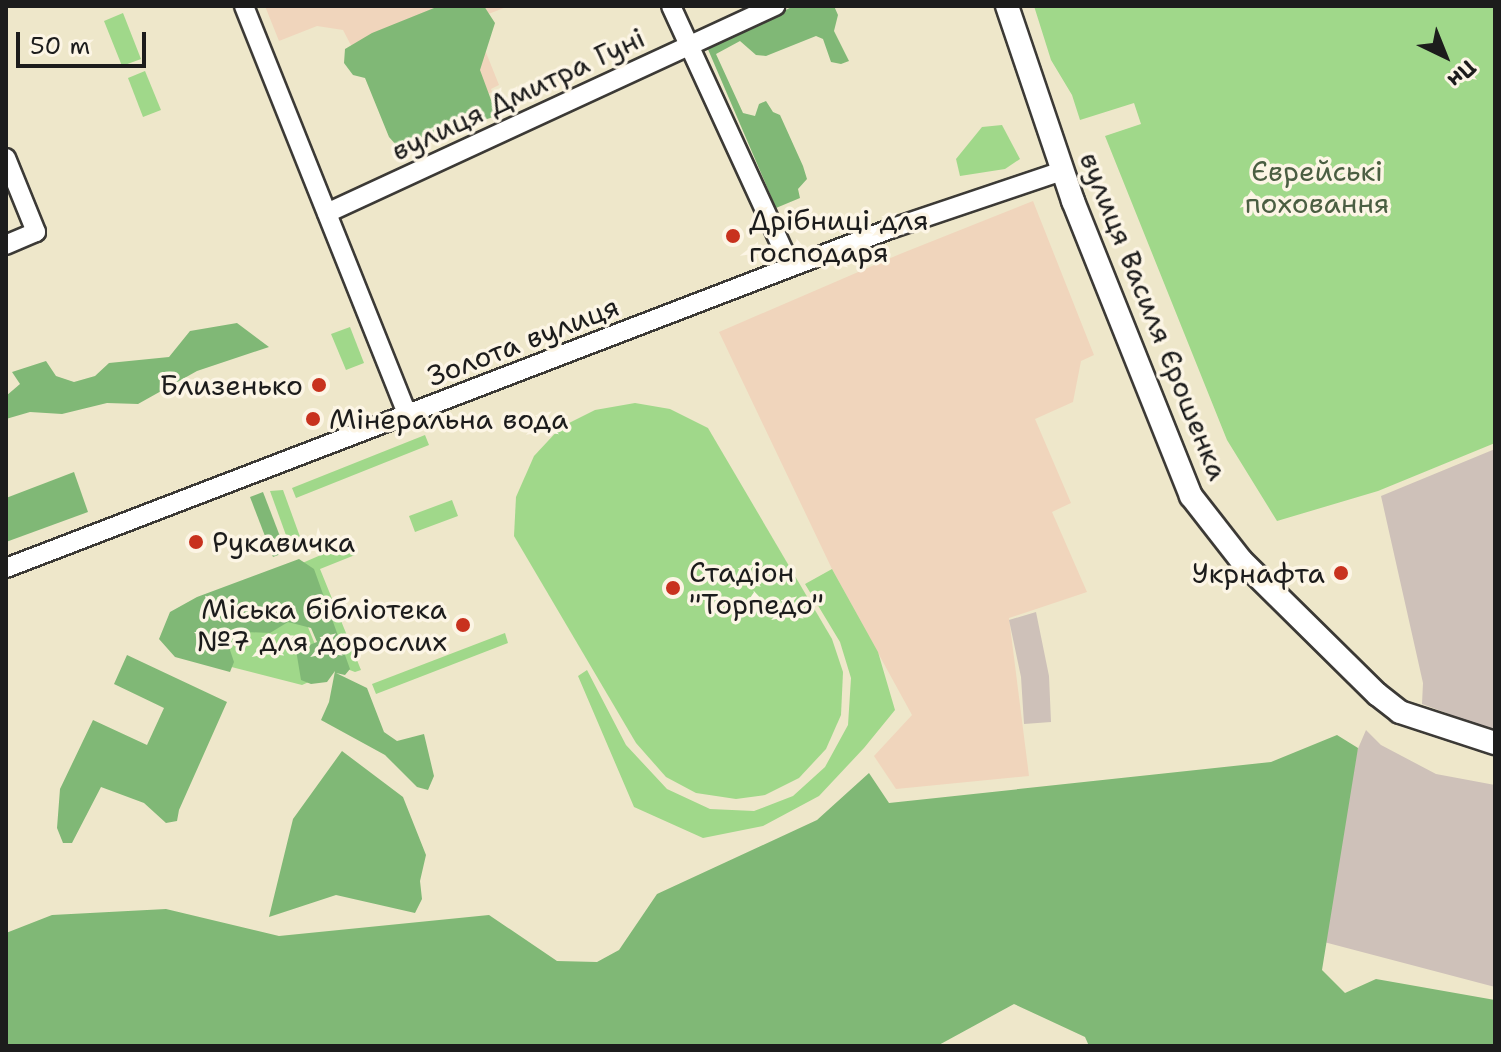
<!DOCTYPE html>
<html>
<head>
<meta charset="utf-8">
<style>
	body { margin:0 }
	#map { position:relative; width:1501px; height:1052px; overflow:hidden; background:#eee7ca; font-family:"Shantell Sans",sans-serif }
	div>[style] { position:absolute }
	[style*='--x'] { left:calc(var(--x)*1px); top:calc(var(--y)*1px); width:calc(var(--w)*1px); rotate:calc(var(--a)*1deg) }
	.built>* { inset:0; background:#f0d5bc }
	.industrial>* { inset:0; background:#cec1b9 }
	.green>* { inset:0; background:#a0d88a }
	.forest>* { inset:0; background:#80b876 }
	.roads { filter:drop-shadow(2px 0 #3c3a36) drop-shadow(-2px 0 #3c3a36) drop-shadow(0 2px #3c3a36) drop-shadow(0 -2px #3c3a36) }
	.minor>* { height:18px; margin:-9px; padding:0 9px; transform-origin:9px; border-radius:9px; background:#fff }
	.major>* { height:22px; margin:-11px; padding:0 11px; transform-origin:11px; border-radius:11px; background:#fff }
	.dots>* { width:22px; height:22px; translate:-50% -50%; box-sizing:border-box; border:4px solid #fcf5e5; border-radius:50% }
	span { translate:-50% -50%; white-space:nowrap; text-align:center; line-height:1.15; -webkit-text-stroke:7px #fcf5e5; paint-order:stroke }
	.street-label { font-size:28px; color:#1c1c1c }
	.park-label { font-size:28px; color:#4a5e42 }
	.poi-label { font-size:28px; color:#1c1c1c }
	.left { translate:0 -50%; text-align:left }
	.right { translate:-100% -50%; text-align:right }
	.frame { position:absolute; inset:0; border:8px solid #1c1c1c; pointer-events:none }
	.north { position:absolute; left:1405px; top:16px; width:80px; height:80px; -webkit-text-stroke:6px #fcf5e5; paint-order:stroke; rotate:137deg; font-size:22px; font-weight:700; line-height:32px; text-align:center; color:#1c1c1c }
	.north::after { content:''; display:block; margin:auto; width:28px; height:36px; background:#1c1c1c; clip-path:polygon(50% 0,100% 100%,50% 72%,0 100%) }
	.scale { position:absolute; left:16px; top:32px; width:130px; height:36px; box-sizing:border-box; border:4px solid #1c1c1c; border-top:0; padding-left:10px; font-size:24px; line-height:28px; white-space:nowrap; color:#1c1c1c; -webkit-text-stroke:6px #fcf5e5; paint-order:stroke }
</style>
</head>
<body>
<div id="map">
	<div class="built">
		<div style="clip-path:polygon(265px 6px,509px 6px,473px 20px,499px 85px,491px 89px,492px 92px,397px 133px,343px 30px,317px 26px,279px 41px)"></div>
		<div style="clip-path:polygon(1033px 201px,1094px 355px,1081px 361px,1073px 402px,1035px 419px,1071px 503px,1052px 512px,1087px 592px,1009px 618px,1029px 776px,896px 789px,874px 756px,912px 715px,832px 569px,719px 332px,900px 254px)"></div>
	</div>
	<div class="industrial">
		<div style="clip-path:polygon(1495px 449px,1495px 731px,1422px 704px,1423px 683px,1381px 496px)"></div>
		<div style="clip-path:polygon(1036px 612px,1049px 676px,1051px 722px,1024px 724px,1021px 677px,1009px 620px)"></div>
		<div style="clip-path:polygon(1366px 730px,1381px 745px,1436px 774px,1495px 785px,1495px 987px,1324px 942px,1335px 802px)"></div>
	</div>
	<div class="green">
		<div style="clip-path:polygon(1034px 6px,1495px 6px,1495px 443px,1378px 491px,1277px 521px,1227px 440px,1105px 136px,1141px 124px,1134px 103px,1080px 120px,1072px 95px,1051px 60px)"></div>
		<div style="clip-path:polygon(123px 13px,141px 59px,122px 66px,104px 21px)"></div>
		<div style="clip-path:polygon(145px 71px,161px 110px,143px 117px,128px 78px)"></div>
		<div style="clip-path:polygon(1002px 125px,1020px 159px,1005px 169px,960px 176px,956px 159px,982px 127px)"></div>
		<div style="clip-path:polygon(350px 327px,364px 363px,346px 370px,331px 334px)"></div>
		<div style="clip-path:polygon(635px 403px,670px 409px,708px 428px,832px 639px,843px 672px,841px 715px,826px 749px,799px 778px,765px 795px,736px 799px,696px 793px,666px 777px,636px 743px,514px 536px,516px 497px,534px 456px,561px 427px,595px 410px)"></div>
		<div style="clip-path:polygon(425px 435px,429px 445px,296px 498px,292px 488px)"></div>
		<div style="clip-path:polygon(283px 490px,303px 545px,291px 549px,270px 491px)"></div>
		<div style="clip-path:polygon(452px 500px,458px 516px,415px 532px,409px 516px)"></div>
		<div style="clip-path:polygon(351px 542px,355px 555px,320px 569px,361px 670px,355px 672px,347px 669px,300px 564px)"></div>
		<div style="clip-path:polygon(832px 569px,878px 652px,895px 710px,864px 748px,819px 796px,763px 826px,703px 838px,634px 807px,578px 676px,587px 670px,626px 745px,667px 789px,710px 809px,754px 811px,793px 796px,825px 767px,848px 725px,851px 678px,840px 642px,805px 584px)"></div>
		<div style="clip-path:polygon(293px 590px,327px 674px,302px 685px,208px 661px,190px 629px)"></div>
		<div style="clip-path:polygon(505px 633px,508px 643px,376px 694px,372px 684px)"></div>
	</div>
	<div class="forest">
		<div style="clip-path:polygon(439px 6px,484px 6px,495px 23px,480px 70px,497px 116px,397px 146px,389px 137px,365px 78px,353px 75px,344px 63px,345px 49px,372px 33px)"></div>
		<div style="clip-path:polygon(794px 6px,834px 6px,838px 15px,834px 31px,849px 61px,841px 64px,831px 62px,823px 39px,816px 36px,766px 56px,756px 55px,740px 41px,716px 54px,743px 113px,755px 116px,759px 104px,766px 101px,773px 112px,780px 115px,803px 166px,807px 179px,798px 189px,800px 198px,776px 208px,707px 47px)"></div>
		<div style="clip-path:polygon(237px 323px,269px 347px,197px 371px,138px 404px,107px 403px,62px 414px,30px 412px,6px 419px,6px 396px,20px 384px,12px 372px,46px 361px,56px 376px,74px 382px,95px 376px,109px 363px,169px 357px,190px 331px)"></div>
		<div style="clip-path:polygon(74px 472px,88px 512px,6px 542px,6px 498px)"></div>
		<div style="clip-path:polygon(263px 492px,286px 552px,273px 557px,250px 497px)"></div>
		<div style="clip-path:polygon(299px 559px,314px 569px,350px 669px,345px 675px,336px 673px,367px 688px,384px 732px,397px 741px,424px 734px,434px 776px,428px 790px,417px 787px,385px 755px,321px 720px,329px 702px,335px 671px,327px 682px,311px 684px,301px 680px,296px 650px,317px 642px,311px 628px,288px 622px,270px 633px,246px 632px,227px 641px,234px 662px,230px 672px,175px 657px,159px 639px,170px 612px,197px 597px)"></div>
		<div style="clip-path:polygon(127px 655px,227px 702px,179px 810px,177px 821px,166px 823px,144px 803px,101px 787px,72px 843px,63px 843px,57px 828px,60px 789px,93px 720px,147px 745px,164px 708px,114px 684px)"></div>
		<div style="clip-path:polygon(1337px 735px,1358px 748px,1322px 970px,1345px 993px,1376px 979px,1495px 1000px,1495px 1046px,1089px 1046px,1085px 1037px,1014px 1004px,937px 1046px,6px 1046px,6px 933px,52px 915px,166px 909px,279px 936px,489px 915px,557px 961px,597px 962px,619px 950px,657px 894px,817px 820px,869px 773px,889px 803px,1271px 762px)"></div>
		<div style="clip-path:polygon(342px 751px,403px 797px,426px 855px,420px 881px,422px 899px,415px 913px,336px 895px,269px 917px,293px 819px)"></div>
	</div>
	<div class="roads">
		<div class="minor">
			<div style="--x:244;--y:6;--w:441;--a:68.2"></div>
			<div style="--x:671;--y:6;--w:287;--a:65.3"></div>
			<div style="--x:6;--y:158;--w:80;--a:67.9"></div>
			<div style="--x:36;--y:232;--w:33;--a:157"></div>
			<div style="--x:327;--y:213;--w:494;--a:-24.8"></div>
			<div style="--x:6;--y:568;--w:947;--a:-20.98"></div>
			<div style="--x:890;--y:229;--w:182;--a:-18.6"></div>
		</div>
		<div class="major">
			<div style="--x:1007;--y:6;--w:206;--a:71.3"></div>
			<div style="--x:1073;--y:201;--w:318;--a:68.2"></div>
			<div style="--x:1191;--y:496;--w:81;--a:52"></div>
			<div style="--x:1241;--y:560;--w:191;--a:44.6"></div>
			<div style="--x:1377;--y:694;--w:29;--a:38"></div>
			<div style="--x:1400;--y:712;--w:100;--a:18.1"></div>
		</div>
	</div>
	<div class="dots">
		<div style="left:733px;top:236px;background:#c8321e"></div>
		<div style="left:319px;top:385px;background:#c8321e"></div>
		<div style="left:313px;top:419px;background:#c8321e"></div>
		<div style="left:196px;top:542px;background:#c8321e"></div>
		<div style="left:1341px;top:573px;background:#c8321e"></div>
		<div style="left:673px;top:588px;background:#c8321e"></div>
		<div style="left:463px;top:625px;background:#c8321e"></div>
	</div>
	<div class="street-label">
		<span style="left:518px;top:94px;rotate:-25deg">вулиця Дмитра Гуні</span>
		<span style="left:1154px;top:316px;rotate:68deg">вулиця Василя Єрошенка</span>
		<span style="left:523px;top:341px;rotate:-21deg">Золота вулиця</span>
	</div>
	<div class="park-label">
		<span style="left:1317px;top:187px">Єврейські<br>поховання</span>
	</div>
	<div class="poi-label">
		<span class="left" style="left:749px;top:236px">Дрібниці для<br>господаря</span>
		<span class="right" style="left:303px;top:385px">Близенько</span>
		<span class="left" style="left:329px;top:419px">Мінеральна вода</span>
		<span class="left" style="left:212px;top:542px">Рукавичка</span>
		<span class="left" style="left:689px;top:588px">Стадіон<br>"Торпедо"</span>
		<span class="right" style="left:1325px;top:573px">Укрнафта</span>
		<span class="right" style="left:447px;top:625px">Міська бібліотека<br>№7 для дорослих</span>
	</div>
	<div class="frame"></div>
	<div class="north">Пн</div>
	<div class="scale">50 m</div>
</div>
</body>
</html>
